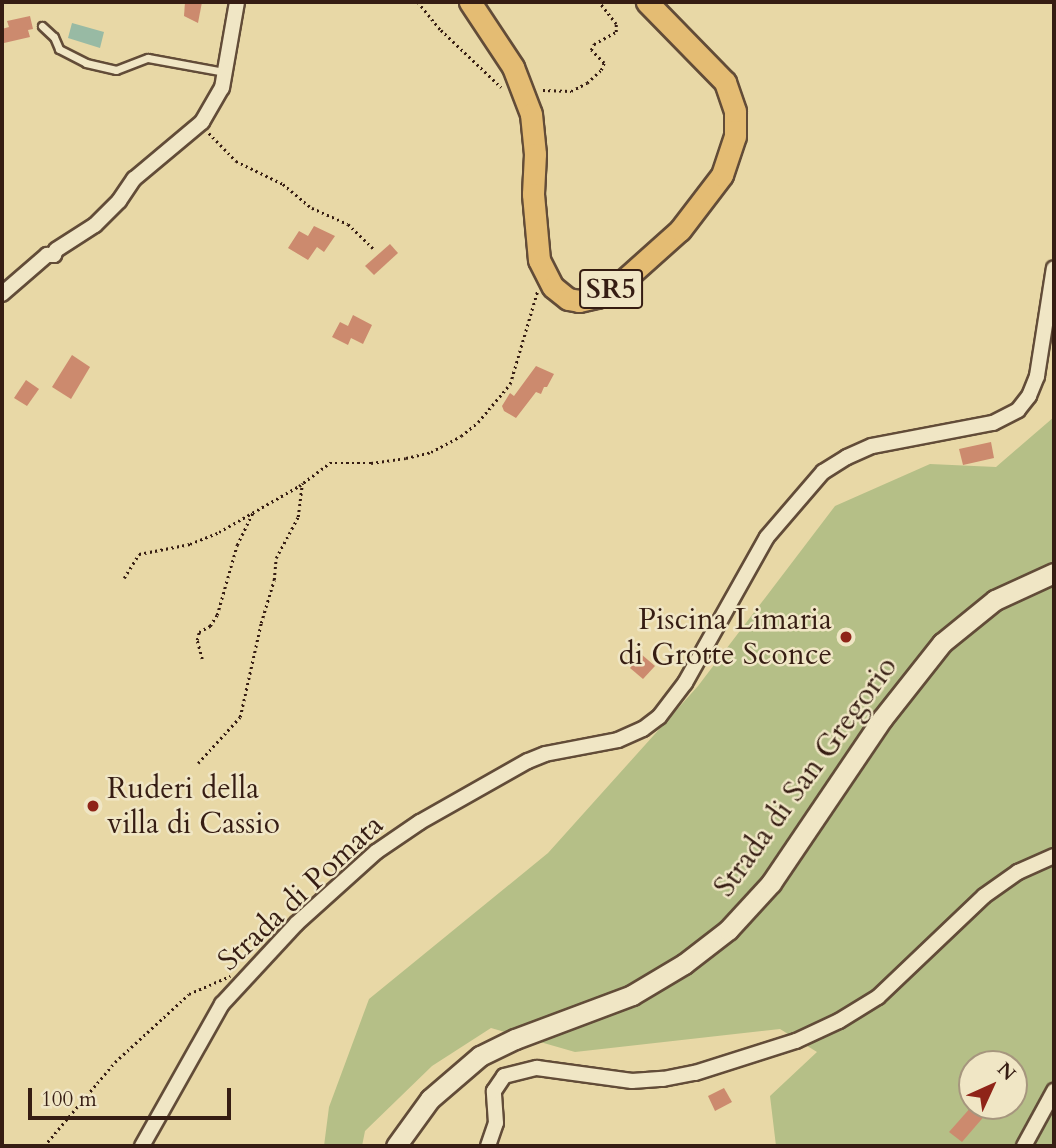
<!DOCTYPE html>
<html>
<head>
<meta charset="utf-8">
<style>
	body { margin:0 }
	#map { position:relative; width:1056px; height:1148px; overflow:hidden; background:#e8d8a6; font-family:Cardo,serif }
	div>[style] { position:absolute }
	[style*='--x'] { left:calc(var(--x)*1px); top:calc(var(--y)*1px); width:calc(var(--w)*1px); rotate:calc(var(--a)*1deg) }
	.green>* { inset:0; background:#b5bf87 }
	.water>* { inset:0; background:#98baa4 }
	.building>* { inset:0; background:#cc8a6e }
	.path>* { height:2.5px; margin-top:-1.25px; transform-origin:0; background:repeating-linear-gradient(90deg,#361d13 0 2px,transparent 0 5.5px) }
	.roads { filter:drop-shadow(2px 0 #624c38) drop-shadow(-2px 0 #624c38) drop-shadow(0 2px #624c38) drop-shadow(0 -2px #624c38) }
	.lane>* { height:7px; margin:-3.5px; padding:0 3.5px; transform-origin:3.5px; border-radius:3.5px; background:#f0e6c5 }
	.street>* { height:14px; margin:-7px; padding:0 7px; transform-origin:7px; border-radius:7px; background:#f0e6c5 }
	.secondary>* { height:19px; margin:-9.5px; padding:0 9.5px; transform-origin:9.5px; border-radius:9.5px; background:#f0e6c5 }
	.primary>* { height:21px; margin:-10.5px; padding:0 10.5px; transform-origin:10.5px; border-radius:10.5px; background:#e4bc73 }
	.dots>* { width:19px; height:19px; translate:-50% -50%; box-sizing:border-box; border:4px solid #f0e6c5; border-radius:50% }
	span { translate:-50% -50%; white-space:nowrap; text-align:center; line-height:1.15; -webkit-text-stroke:5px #f0e6c5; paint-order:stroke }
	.shield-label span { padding:2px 5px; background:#f0e6c5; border:2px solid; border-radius:5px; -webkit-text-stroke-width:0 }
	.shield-label { font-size:28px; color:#361d13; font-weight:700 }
	.poi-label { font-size:30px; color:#361d13 }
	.right { translate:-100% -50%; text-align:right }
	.left { translate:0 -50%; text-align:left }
	.street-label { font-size:30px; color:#361d13 }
	.frame { position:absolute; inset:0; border:4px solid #361d13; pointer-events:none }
	.north { position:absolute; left:958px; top:1050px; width:70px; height:70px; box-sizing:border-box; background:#f0e6c5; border:2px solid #a6967e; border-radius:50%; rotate:45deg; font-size:19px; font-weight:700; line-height:28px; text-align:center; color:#361d13 }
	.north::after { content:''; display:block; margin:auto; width:24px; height:32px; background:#8f2418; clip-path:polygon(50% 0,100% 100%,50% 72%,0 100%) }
	.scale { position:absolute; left:28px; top:1088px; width:203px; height:32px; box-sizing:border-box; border:4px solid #361d13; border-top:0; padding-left:9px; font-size:21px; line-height:24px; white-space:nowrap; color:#361d13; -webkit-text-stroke:5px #f0e6c5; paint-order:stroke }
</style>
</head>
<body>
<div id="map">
	<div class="green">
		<div style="clip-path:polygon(evenodd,1054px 417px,1054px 1146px,776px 1146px,770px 1096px,817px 1052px,780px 1029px,575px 1052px,491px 1028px,432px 1066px,365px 1131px,362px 1146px,324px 1146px,329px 1107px,369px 999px,548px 853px,698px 686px,835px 506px,930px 464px,996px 467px,1054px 417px,972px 1064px,1014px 1064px,1014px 1106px,972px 1106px,972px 1064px)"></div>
	</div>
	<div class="water">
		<div style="clip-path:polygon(72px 23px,104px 32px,100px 48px,68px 38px)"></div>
	</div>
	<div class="building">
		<div style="clip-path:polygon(185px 2px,202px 2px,198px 23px,184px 16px)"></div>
		<div style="clip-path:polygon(30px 16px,33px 29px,28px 30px,30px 37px,4px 43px,2px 29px,9px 27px,7px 21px)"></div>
		<div style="clip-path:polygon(314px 226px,335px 236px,324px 252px,317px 247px,308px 260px,288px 248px,299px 231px,308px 236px)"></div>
		<div style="clip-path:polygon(390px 244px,398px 253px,374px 275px,365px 266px)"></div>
		<div style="clip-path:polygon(353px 315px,372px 325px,363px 344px,351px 338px,348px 345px,332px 337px,340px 322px,348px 326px)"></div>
		<div style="clip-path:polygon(72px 355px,90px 367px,71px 399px,52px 387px)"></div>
		<div style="clip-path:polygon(536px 366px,554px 374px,547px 387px,544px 387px,541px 394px,536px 392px,516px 418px,504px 411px,502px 406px,510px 393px,514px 396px)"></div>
		<div style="clip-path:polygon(26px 380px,39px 389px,27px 406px,14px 398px)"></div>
		<div style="clip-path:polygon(991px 442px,994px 458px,963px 465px,959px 449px)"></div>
		<div style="clip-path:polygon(641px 654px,655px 666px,643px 679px,630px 668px)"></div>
		<div style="clip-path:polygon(724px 1088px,732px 1102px,715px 1111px,708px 1096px)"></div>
		<div style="clip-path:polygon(972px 1106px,993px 1106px,962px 1142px,949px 1132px)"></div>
	</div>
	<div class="path">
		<div style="--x:418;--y:2;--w:36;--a:51"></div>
		<div style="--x:441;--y:30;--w:83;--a:43.5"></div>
		<div style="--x:543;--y:90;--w:28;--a:2"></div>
		<div style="--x:571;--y:91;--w:18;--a:-27"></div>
		<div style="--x:587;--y:83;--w:19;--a:-43"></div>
		<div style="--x:601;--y:70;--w:8;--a:-67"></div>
		<div style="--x:604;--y:63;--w:18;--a:-135"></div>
		<div style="--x:591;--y:50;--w:7;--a:-63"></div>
		<div style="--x:594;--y:44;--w:25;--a:-29"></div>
		<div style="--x:616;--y:32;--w:8;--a:-90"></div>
		<div style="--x:616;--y:24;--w:28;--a:-128"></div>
		<div style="--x:209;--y:133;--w:39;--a:46"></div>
		<div style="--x:236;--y:161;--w:52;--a:26.1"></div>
		<div style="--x:283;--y:184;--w:38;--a:40"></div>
		<div style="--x:312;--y:208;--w:39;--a:24"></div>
		<div style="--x:348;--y:224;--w:35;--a:44"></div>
		<div style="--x:124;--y:578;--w:28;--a:-58"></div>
		<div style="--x:139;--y:554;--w:52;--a:-11.1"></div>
		<div style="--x:190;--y:544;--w:31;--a:-22"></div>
		<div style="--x:219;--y:532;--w:92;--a:-29.9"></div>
		<div style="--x:299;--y:486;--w:39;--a:-37"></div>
		<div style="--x:330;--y:463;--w:41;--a:0"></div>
		<div style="--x:371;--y:463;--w:35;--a:-8"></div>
		<div style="--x:406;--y:458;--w:26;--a:-13"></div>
		<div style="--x:431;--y:452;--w:34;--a:-28"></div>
		<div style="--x:461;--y:436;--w:22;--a:-39"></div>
		<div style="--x:478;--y:422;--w:50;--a:-49.9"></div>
		<div style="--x:510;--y:384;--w:96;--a:-73.6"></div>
		<div style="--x:202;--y:659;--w:20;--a:-105"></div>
		<div style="--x:197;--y:640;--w:8;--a:-76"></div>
		<div style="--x:199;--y:632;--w:13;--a:-29"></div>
		<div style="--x:210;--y:626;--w:13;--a:-58"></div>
		<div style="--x:217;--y:615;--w:73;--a:-74.1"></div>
		<div style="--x:237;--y:545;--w:37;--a:-64"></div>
		<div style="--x:198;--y:763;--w:62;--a:-47.6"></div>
		<div style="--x:240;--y:717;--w:96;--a:-77.4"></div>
		<div style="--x:261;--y:623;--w:45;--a:-73.2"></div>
		<div style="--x:274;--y:580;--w:22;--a:-85"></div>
		<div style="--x:276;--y:558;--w:47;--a:-61.8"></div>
		<div style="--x:298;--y:517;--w:34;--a:-83"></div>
		<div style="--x:44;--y:1146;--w:110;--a:-49.8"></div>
		<div style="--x:115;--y:1062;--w:100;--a:-42.6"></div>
		<div style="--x:189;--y:994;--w:45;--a:-23.7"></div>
	</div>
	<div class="roads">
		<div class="lane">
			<div style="--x:42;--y:26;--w:16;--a:43"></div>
			<div style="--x:54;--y:37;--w:13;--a:67"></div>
			<div style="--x:59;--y:49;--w:30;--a:27"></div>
			<div style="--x:86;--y:63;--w:31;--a:13"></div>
			<div style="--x:116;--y:70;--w:34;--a:-21"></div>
			<div style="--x:148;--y:58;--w:77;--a:10.4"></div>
		</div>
		<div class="street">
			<div style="--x:2;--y:294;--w:60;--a:-40.9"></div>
			<div style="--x:47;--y:255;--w:7;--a:0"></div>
			<div style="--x:54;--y:255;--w:5;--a:-68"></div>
			<div style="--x:56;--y:250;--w:46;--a:-32.7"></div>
			<div style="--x:95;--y:225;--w:34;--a:-45"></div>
			<div style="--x:119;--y:201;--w:27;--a:-56"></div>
			<div style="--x:134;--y:179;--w:89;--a:-40"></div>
			<div style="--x:202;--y:122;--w:39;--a:-60"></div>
			<div style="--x:222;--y:88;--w:87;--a:-80.1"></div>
			<div style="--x:142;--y:1146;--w:163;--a:-60.6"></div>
			<div style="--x:222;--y:1004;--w:109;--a:-47.2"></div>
			<div style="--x:296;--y:924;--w:108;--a:-42"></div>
			<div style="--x:376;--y:852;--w:53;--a:-34.3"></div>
			<div style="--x:420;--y:822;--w:124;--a:-29.5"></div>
			<div style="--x:528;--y:761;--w:18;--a:-22"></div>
			<div style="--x:545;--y:754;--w:74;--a:-10.9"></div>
			<div style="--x:618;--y:740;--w:27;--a:-24"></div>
			<div style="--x:643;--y:729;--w:20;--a:-37"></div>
			<div style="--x:659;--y:717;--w:43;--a:-52.6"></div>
			<div style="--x:685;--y:683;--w:167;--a:-60.7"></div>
			<div style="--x:767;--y:537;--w:86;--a:-49.3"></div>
			<div style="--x:823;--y:472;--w:28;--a:-32"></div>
			<div style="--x:847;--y:457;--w:27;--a:-24"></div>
			<div style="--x:872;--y:446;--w:123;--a:-10.8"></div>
			<div style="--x:993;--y:423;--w:28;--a:-27"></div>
			<div style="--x:1018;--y:410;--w:18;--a:-52"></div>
			<div style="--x:1029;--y:396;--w:22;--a:-68"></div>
			<div style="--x:1037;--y:376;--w:109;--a:-81.1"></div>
			<div style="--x:488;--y:1146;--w:24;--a:-71"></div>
			<div style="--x:496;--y:1123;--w:32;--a:-94"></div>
			<div style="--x:494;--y:1091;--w:18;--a:-56"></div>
			<div style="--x:504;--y:1076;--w:34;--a:-14"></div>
			<div style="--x:537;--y:1068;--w:96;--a:7.8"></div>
			<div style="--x:632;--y:1081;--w:31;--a:-4"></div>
			<div style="--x:663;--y:1079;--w:33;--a:-11"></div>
			<div style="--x:695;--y:1073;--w:106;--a:-17.6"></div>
			<div style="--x:796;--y:1041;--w:47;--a:-24.9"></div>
			<div style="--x:839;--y:1021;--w:46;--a:-31.6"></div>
			<div style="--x:878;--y:997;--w:146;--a:-43.6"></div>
			<div style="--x:984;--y:896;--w:42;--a:-35.2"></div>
			<div style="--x:1018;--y:872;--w:39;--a:-24"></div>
			<div style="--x:1024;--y:1146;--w:63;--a:-61.4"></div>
		</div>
		<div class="secondary">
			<div style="--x:396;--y:1146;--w:58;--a:-54.1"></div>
			<div style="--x:430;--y:1099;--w:66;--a:-40.7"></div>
			<div style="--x:480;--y:1056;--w:39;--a:-26"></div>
			<div style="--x:515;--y:1039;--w:125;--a:-20.6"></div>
			<div style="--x:632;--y:995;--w:61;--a:-30.8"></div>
			<div style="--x:684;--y:964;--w:56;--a:-37.7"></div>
			<div style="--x:728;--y:930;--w:64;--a:-47.5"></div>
			<div style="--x:771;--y:883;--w:198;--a:-55.9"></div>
			<div style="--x:882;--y:719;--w:97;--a:-51.7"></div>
			<div style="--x:942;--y:643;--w:68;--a:-39.1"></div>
			<div style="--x:995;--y:600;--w:65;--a:-24.6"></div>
		</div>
		<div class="primary">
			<div style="--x:470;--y:2;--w:78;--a:56.5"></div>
			<div style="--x:513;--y:67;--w:50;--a:69"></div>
			<div style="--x:531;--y:114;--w:40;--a:84.3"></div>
			<div style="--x:535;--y:154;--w:40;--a:92.9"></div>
			<div style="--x:533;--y:194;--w:66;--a:84.8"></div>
			<div style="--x:539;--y:260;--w:30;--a:63"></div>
			<div style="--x:553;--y:287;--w:19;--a:39"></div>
			<div style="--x:568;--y:299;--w:11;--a:10"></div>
			<div style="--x:579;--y:301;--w:18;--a:-13"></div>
			<div style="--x:597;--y:297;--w:32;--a:-32"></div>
			<div style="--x:624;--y:280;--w:75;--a:-41.8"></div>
			<div style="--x:680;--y:230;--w:69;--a:-52.6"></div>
			<div style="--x:722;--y:175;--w:41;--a:-71.6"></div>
			<div style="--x:735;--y:136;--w:25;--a:-90"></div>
			<div style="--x:735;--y:111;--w:31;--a:-109"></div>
			<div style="--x:725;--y:82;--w:112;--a:-134.3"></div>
		</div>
	</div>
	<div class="dots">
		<div style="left:846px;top:637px;background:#8f2418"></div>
		<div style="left:93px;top:806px;background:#8f2418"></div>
	</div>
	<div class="shield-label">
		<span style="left:611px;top:289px">SR5</span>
	</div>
	<div class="poi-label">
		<span class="right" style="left:832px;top:637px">Piscina Limaria<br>di Grotte Sconce</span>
		<span class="left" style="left:107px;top:806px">Ruderi della<br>villa di Cassio</span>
	</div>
	<div class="street-label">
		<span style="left:806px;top:777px;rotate:-54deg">Strada di San Gregorio</span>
		<span style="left:301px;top:893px;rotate:-43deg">Strada di Pomata</span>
	</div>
	<div class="frame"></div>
	<div class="north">N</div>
	<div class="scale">100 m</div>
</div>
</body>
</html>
